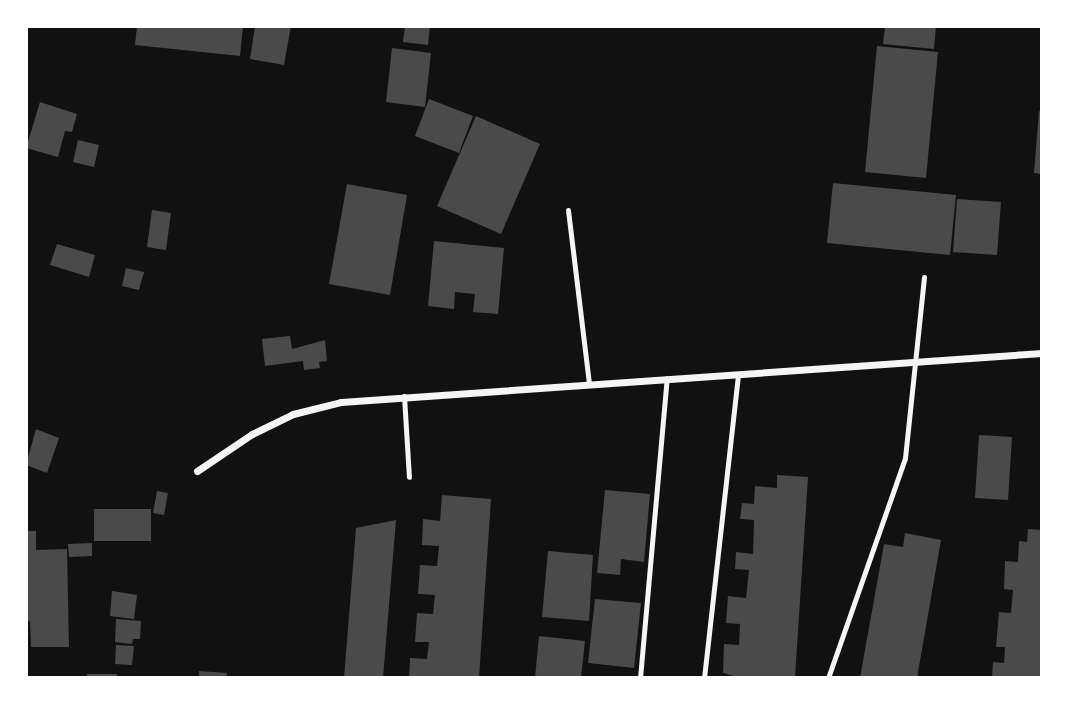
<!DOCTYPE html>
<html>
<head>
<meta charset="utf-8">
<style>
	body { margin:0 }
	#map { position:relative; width:1068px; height:704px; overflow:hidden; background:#111; font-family:Quicksand,sans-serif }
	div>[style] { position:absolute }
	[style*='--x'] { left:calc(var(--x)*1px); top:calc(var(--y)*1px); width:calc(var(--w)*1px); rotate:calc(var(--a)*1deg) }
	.building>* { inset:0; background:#4a4a4a }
	.service>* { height:5px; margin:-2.5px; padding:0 2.5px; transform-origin:2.5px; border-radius:2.5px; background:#f5f5f5 }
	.minor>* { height:7px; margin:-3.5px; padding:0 3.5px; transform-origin:3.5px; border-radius:3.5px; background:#f5f5f5 }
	span { translate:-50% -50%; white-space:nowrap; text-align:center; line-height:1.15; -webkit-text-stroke:5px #fff; paint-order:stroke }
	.frame { position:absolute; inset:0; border:28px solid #fff; pointer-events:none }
</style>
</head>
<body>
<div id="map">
	<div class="building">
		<div style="clip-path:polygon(137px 26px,243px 26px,240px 56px,135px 45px)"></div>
		<div style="clip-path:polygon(255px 26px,291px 26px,284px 65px,250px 59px)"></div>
		<div style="clip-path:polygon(405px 26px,430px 26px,428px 45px,403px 42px)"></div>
		<div style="clip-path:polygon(885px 26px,936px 26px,934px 49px,883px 44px)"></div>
		<div style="clip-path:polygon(877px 46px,938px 52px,926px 178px,865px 172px)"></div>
		<div style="clip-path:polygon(392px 48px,431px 53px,425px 107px,386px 102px)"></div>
		<div style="clip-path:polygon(429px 99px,473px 116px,459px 153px,415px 136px)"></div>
		<div style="clip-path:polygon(40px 102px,77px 114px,72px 132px,65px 131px,58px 157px,26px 148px)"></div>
		<div style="clip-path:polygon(1039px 111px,1042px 112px,1042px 174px,1034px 173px)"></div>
		<div style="clip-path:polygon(476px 116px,540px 144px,501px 234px,437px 206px)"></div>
		<div style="clip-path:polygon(78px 140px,99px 145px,94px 167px,73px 162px)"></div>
		<div style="clip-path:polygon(833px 183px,956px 195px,950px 255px,827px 243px)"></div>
		<div style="clip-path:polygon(347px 184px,407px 195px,390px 295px,329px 284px)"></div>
		<div style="clip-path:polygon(957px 199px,1001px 202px,997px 255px,953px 252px)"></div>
		<div style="clip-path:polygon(152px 210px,171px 213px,166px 250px,147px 247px)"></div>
		<div style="clip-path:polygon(434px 241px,504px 248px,498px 314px,473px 312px,475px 294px,455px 292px,454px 309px,428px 306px)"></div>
		<div style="clip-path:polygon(57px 244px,95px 255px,89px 277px,50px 265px)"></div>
		<div style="clip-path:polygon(126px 268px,144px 272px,139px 290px,122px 286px)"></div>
		<div style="clip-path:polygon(290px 336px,292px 349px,325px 340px,327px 361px,319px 362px,320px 368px,304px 370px,303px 361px,265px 366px,262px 339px)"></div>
		<div style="clip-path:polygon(36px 429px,59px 438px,47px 473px,26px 465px)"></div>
		<div style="clip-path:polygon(979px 435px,1012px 437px,1008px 500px,975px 498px)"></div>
		<div style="clip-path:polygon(777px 475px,808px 477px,795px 678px,741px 678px,723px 673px,724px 644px,739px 645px,740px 624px,726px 623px,728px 596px,746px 598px,749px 570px,735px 569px,736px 552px,753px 554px,754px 520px,740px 519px,742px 503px,754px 504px,755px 486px,777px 488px)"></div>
		<div style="clip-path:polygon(605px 490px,650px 494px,644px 562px,621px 559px,620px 575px,597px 573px)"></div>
		<div style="clip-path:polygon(157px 491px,168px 493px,164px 515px,153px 513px)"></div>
		<div style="clip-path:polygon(442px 495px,491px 499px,479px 678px,409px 678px,410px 658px,427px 659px,429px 642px,415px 642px,417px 613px,433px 614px,435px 595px,418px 594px,420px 565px,437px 566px,439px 546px,422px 545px,423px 519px,440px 521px)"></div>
		<div style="clip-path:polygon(94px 509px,151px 509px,151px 541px,94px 541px)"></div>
		<div style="clip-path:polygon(396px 520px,383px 678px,344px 678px,356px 528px)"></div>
		<div style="clip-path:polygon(1028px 529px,1042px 530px,1042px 678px,992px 678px,993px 662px,1004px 663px,1005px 647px,996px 647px,999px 612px,1011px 613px,1013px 590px,1004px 589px,1005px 561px,1018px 562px,1019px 541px,1027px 542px)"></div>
		<div style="clip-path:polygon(26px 531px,36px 531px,36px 550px,67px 549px,69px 647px,31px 647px,30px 621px,26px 621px)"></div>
		<div style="clip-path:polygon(905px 533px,941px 540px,917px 678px,860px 678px,884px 544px,903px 547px)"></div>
		<div style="clip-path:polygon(92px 543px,92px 556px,69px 557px,68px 544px)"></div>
		<div style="clip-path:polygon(548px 551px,593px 555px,589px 621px,542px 617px)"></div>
		<div style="clip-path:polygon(112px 591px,137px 595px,134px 619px,110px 616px)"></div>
		<div style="clip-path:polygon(595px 599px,641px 603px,634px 668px,588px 663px)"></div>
		<div style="clip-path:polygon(116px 619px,141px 621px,140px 639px,133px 639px,132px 644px,115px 642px)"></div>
		<div style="clip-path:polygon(539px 636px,585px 641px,581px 678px,535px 678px)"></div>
		<div style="clip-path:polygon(116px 645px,134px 646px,132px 665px,115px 664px)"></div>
		<div style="clip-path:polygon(199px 671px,227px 673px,226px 678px,199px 678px)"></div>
		<div style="clip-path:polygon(87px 674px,117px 674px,117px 678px,87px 678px)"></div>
	</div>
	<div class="service">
		<div style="--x:568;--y:210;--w:175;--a:83.1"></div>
		<div style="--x:404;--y:396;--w:81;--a:86.5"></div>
		<div style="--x:640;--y:678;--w:301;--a:-84.9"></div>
		<div style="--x:704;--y:678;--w:306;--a:-83.6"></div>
		<div style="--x:828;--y:678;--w:233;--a:-70.7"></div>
		<div style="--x:905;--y:458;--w:182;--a:-84"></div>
	</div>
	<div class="minor">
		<div style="--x:197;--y:471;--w:66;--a:-33.9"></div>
		<div style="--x:252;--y:434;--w:46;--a:-26"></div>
		<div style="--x:293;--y:414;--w:49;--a:-14"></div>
		<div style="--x:341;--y:402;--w:703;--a:-4"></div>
	</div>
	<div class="frame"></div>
</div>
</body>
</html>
